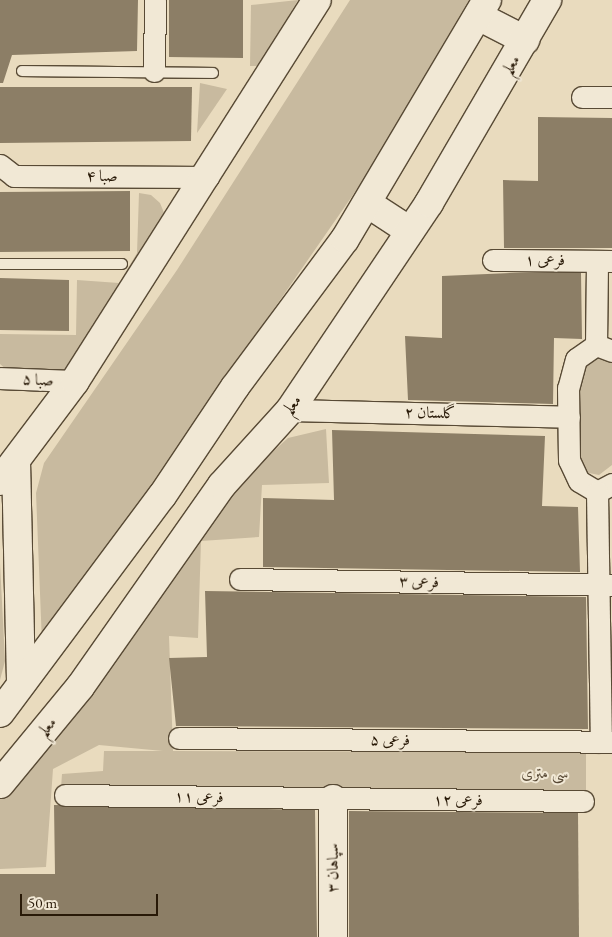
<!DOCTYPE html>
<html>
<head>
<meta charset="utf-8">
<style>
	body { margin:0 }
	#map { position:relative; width:612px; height:937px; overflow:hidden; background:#e9dbbe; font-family:"EB Garamond",Amiri,serif }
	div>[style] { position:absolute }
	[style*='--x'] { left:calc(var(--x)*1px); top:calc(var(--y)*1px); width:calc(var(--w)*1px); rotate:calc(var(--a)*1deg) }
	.green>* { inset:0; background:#c8ba9f }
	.building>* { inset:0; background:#8c7e66 }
	.roads { filter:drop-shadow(1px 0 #584a35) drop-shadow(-1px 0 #584a35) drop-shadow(0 1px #584a35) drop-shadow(0 -1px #584a35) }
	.lane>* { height:10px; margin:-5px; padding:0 5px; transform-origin:5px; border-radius:5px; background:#f1e8d5 }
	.street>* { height:21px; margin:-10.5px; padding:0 10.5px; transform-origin:10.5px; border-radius:10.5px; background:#f1e8d5 }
	.secondary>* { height:28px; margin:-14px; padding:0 14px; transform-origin:14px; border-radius:14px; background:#f1e8d5 }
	span { translate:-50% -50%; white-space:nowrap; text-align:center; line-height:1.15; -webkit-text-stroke:4px #f1e8d5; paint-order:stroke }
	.street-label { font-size:16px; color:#281907 }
	.park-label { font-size:16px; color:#584935; font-style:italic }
	.scale { position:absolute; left:20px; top:894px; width:138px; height:22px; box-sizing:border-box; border:2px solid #281907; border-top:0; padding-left:6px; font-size:15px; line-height:18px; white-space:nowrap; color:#281907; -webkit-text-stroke:4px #f1e8d5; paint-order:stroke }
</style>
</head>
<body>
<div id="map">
	<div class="green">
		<div style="clip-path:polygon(298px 0,260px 66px,250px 66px,251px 5px)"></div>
		<div style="clip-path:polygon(350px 0,469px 0,364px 179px,42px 643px,36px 493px,44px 463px,177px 270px)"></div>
		<div style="clip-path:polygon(200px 83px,227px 89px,197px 133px)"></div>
		<div style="clip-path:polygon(139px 193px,151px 195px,160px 203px,167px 220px,68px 369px,7px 370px,0 364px,0 334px,76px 335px,77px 280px,119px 283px,137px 253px)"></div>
		<div style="clip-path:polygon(596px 358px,612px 363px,612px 465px,599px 475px,584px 472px,574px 459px,579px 369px,587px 360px)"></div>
		<div style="clip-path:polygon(326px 429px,329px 483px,262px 485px,259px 537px,201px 541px,198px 638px,169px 636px,173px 751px,586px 752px,586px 794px,61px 788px,62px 774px,103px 771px,104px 751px,163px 751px,99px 745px,53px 769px,46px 867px,0 869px,0 797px,137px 627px,241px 480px,288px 438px)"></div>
		<div style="clip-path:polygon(0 563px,5px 661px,0 680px)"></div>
	</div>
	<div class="building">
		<div style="clip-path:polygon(0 0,138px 0,137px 51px,12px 55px,3px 83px,0 83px)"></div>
		<div style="clip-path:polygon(169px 0,243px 0,243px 58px,169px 57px)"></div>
		<div style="clip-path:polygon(0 87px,192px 87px,191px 141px,0 143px)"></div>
		<div style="clip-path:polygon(538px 117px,612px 118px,612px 248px,504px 248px,503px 180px,538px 181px)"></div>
		<div style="clip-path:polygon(130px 191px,130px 251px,0 252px,0 192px)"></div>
		<div style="clip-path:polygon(510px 273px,581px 273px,582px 339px,554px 338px,553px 404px,408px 400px,405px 336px,442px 338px,442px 276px)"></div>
		<div style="clip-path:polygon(0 278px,69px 280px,69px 331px,0 330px)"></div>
		<div style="clip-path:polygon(332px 430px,545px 436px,542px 506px,578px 507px,580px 572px,263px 567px,263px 498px,334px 500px)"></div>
		<div style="clip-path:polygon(205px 591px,586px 597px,588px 729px,176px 726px,169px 658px,207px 657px)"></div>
		<div style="clip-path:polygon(54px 805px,315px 810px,317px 937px,0 937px,0 874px,55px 874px)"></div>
		<div style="clip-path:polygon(349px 811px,578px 813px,579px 937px,349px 937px)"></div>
	</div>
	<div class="roads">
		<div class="lane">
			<div style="--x:22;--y:71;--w:191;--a:0.6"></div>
			<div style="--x:0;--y:264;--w:122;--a:0"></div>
		</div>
		<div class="street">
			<div style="--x:154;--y:71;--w:71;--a:-89.2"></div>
			<div style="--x:582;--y:97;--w:30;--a:0"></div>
			<div style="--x:0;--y:165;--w:18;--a:38"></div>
			<div style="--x:14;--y:176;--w:194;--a:0.3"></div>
			<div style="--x:493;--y:260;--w:119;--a:0.5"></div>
			<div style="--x:596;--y:345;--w:84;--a:-89.3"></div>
			<div style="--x:612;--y:351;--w:17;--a:-159"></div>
			<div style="--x:596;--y:345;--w:24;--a:145"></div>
			<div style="--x:576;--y:359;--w:30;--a:105"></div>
			<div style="--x:568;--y:388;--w:72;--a:89.2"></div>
			<div style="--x:569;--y:460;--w:23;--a:65"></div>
			<div style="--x:579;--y:481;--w:21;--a:31"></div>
			<div style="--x:597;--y:492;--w:17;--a:-28"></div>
			<div style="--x:0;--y:378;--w:75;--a:2.3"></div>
			<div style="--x:290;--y:410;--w:279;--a:1.4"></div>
			<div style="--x:597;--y:492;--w:250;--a:89.1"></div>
			<div style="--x:240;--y:579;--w:372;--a:0.9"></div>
			<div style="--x:179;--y:738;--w:433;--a:0.5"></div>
			<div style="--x:65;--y:795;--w:518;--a:0.66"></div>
		</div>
		<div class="secondary">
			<div style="--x:478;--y:16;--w:53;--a:27.1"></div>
			<div style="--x:367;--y:203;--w:51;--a:33.1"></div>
			<div style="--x:16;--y:461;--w:222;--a:88.7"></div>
			<div style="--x:0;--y:481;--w:125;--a:-53.1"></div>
			<div style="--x:75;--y:381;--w:451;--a:-57.6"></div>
			<div style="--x:0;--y:713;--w:271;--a:-53.3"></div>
			<div style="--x:162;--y:496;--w:131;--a:-56.2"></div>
			<div style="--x:235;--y:387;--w:184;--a:-53.4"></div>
			<div style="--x:345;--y:239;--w:278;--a:-59.3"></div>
			<div style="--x:0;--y:784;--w:126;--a:-50.5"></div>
			<div style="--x:80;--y:687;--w:247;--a:-54.9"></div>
			<div style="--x:222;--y:485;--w:101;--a:-47.8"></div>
			<div style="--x:290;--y:410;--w:249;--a:-56.1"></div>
			<div style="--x:429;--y:203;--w:235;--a:-59.8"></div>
			<div style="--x:333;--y:799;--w:138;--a:90"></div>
		</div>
	</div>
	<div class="street-label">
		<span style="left:511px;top:65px;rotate:-59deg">معلم</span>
		<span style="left:102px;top:176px">صبا ۴</span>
		<span style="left:545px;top:260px">فرعی ۱</span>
		<span style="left:38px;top:380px;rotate:3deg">صبا ۵</span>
		<span style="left:292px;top:405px;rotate:-53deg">معلم</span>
		<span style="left:430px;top:413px;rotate:1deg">گلستان ۲</span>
		<span style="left:419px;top:582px;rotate:1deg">فرعی ۳</span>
		<span style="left:47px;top:727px;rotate:-51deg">معلم</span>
		<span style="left:390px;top:740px;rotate:1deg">فرعی ۵</span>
		<span style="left:199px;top:797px;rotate:1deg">فرعی ۱۱</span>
		<span style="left:458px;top:800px">فرعی ۱۲</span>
		<span style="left:333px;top:868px;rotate:-90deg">سپاهان ۳</span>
	</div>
	<div class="park-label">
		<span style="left:545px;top:773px">سی متری</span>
	</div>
	<div class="scale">50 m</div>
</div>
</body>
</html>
